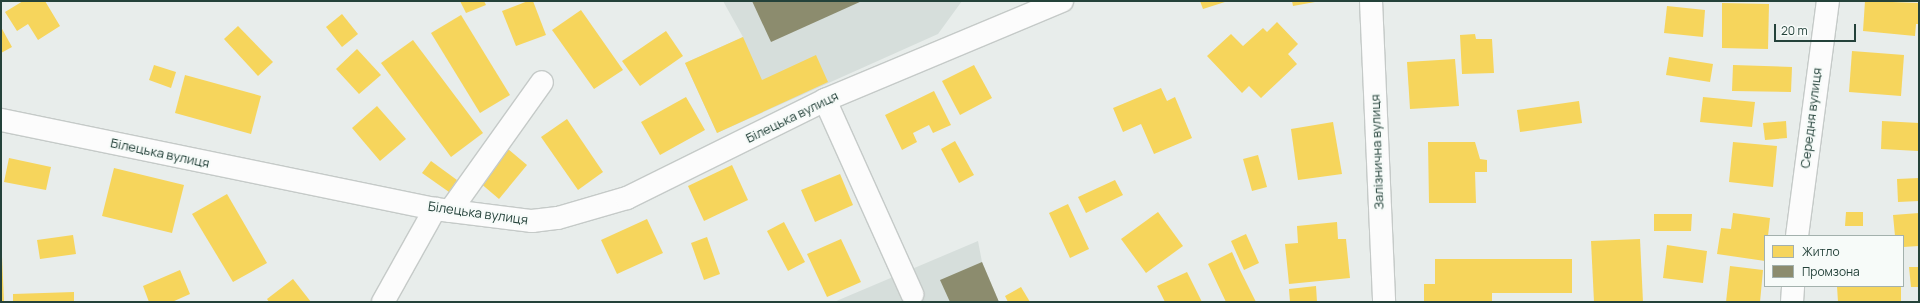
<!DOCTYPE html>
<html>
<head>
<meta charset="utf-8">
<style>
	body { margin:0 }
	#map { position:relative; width:1920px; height:303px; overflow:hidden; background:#e8edeb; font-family:Manrope,sans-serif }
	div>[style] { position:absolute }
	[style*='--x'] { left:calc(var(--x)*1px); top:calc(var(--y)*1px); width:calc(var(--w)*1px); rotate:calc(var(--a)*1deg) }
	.built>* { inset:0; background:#d6dedb }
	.homes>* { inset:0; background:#f6d55c }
	.industry>* { inset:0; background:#8c8c6e }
	.roads { filter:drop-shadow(1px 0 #c5cac8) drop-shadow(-1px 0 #c5cac8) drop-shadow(0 1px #c5cac8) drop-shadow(0 -1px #c5cac8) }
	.minor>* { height:22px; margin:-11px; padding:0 11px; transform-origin:11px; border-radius:11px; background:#fcfcfc }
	span { translate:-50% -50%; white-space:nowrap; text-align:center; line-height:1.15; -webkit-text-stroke:4px #f7fbf9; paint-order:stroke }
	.street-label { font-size:13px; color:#24423a }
	.frame { position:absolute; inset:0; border:2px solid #24423a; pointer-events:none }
	.legend { position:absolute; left:1764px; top:235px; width:140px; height:52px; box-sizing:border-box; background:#f7fbf9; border:1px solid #a3b1ad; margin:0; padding:5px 7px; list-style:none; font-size:12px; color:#24423a }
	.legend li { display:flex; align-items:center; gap:8px; height:20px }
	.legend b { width:20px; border:1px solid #a3b1ad }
	.scale { position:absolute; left:1774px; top:24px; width:82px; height:18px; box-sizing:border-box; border:2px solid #24423a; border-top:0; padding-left:5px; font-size:12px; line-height:14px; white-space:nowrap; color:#24423a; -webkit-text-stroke:3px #f7fbf9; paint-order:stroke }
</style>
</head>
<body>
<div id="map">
	<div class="built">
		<div style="clip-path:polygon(723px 1px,962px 1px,938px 34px,717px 133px,685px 63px,743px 37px)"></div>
		<div style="clip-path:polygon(978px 241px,982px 262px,999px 302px,834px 302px)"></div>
	</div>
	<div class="homes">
		<div style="clip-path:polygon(23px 1px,45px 1px,60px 26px,38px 40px,28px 24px,17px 31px,5px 12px)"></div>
		<div style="clip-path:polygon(460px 1px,484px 1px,486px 5px,466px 13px)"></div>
		<div style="clip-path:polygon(528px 1px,533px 1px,546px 35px,516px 46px,502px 11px)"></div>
		<div style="clip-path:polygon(1200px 1px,1228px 1px,1203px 9px)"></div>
		<div style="clip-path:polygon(1292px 1px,1315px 1px,1315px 2px,1293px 6px)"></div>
		<div style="clip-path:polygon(1865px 1px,1919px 3px,1919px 24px,1916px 24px,1915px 36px,1863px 31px)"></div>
		<div style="clip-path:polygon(1722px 3px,1769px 4px,1768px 49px,1722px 48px)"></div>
		<div style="clip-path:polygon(1667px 6px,1705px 10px,1703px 37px,1664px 33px)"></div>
		<div style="clip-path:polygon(581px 10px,623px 70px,594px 89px,552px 30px)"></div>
		<div style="clip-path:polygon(342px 14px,358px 34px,342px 47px,326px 27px)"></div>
		<div style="clip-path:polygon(461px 15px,510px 95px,480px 113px,431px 33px)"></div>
		<div style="clip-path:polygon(1277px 22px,1298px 44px,1288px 54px,1297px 64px,1261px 98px,1249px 86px,1242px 93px,1207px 56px,1231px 34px,1243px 46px,1263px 28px,1267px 32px)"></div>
		<div style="clip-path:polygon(238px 26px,273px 62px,258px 76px,224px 39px)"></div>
		<div style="clip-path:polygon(1px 27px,12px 47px,1px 53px)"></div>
		<div style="clip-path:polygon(666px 31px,683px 56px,640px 86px,622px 61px)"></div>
		<div style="clip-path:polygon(1475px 34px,1476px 39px,1492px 39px,1494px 73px,1462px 74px,1460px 35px)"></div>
		<div style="clip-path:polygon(743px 37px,762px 80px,816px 55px,828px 82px,717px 133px,685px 63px)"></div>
		<div style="clip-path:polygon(413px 40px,483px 133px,451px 157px,381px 63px)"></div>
		<div style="clip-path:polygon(357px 49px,381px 75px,359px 94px,336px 69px)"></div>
		<div style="clip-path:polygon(1852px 51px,1904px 55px,1901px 96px,1849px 92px)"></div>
		<div style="clip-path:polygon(1669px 57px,1713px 64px,1710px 82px,1666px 75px)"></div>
		<div style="clip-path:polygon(1455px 59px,1459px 106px,1410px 109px,1407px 62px)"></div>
		<div style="clip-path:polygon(154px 65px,176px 72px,171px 88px,149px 80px)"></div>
		<div style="clip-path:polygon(974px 65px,992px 98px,960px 115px,942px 81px)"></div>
		<div style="clip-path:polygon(1733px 65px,1792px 67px,1791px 92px,1732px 91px)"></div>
		<div style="clip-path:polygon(185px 75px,261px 96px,251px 134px,175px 113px)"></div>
		<div style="clip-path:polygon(1161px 88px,1167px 101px,1175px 97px,1192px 138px,1154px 154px,1141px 124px,1123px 132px,1113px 108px)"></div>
		<div style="clip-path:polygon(934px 91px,951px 125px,933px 133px,929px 125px,913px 133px,917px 142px,902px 150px,885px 115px)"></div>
		<div style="clip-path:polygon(686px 97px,705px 130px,660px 155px,641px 122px)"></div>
		<div style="clip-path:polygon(1703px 97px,1755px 102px,1752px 127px,1700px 122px)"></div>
		<div style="clip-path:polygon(1579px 101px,1582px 123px,1520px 132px,1517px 110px)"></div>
		<div style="clip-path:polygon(377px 106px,406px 139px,380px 161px,352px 128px)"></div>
		<div style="clip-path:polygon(567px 119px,603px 172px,578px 190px,541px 137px)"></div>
		<div style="clip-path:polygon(1786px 121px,1787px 138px,1765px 140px,1763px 123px)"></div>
		<div style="clip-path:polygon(1882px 121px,1919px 123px,1918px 151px,1881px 149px)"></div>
		<div style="clip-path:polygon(1333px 122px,1342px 174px,1298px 180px,1291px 129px)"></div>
		<div style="clip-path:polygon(955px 141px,974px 175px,959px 183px,941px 149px)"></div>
		<div style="clip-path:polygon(1428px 142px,1475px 142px,1480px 159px,1487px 160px,1487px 172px,1475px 172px,1476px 203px,1429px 203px)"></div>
		<div style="clip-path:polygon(1733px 142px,1777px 146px,1773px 187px,1729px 182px)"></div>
		<div style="clip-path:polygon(508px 149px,527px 165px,499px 199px,479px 182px)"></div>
		<div style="clip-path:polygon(1258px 155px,1267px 187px,1252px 191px,1243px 159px)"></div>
		<div style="clip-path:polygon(9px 158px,51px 167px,46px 190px,4px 182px)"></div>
		<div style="clip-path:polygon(431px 161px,457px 180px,449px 192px,422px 173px)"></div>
		<div style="clip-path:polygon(732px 165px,748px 200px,704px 221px,688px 186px)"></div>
		<div style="clip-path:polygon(114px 168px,184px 185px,172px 233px,102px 216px)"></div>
		<div style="clip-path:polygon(840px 174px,853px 205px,815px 222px,801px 190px)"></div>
		<div style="clip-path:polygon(1919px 178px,1919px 201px,1898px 202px,1897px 179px)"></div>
		<div style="clip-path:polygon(1115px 180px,1123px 195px,1086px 213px,1078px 197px)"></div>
		<div style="clip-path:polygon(227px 194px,267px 263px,233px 282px,192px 214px)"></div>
		<div style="clip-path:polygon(1068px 204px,1089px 249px,1070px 258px,1049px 213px)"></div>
		<div style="clip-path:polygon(1158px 212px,1183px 246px,1146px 273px,1121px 239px)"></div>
		<div style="clip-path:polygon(1846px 212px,1863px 212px,1863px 226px,1845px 226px)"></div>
		<div style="clip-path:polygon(1733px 213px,1770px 218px,1768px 236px,1765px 236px,1765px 261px,1717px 254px,1721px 228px,1731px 229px)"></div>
		<div style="clip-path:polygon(1919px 213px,1919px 246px,1903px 247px,1903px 236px,1895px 236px,1893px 215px)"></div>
		<div style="clip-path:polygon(1654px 214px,1692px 214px,1691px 231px,1654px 231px)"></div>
		<div style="clip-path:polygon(647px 219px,663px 253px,617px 274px,601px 240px)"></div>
		<div style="clip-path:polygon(784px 222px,805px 262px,788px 271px,767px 231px)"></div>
		<div style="clip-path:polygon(1337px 222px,1338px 239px,1346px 239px,1350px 278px,1289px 284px,1285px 244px,1298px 243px,1297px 226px)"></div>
		<div style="clip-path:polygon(1px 234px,4px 301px,1px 301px)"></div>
		<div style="clip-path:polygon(1246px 234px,1259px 263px,1244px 270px,1231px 241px)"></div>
		<div style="clip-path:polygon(73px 235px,76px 254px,40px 259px,37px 240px)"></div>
		<div style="clip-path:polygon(707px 237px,720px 274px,704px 280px,691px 243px)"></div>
		<div style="clip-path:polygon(841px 239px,861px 282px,827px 297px,807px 254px)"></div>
		<div style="clip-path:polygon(1640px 239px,1643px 302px,1594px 302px,1591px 241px)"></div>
		<div style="clip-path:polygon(1667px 245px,1707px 251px,1703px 283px,1663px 278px)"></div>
		<div style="clip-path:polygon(1232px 252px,1240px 270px,1256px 302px,1226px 302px,1208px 264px)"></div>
		<div style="clip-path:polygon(1435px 259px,1572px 259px,1572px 293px,1492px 293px,1492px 302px,1424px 302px,1424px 284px,1435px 284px)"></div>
		<div style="clip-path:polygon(1730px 266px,1763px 270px,1760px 302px,1726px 302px)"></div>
		<div style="clip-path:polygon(1909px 267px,1919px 267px,1919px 287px,1911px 287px)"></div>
		<div style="clip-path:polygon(180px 270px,190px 294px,172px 302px,149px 302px,143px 286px)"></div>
		<div style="clip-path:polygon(1187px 272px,1202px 302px,1165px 302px,1157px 286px)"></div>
		<div style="clip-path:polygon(293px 279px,311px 302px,269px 302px,267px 299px)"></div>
		<div style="clip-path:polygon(1316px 286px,1317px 302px,1290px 302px,1289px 289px)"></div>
		<div style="clip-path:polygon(1837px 286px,1901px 286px,1901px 302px,1838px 302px)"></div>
		<div style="clip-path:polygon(1021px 287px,1030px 302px,1008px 302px,1005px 296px)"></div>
		<div style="clip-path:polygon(74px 292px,74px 302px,13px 302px,13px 294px)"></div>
	</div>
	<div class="industry">
		<div style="clip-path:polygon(752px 1px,862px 1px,771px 42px)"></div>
		<div style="clip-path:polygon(982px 262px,999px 302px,950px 302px,940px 280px)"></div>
	</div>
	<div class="roads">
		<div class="minor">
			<div style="--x:1371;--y:1;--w:301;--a:87.5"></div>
			<div style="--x:825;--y:100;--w:213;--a:65.8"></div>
			<div style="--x:1;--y:120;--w:443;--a:11.6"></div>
			<div style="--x:435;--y:209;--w:98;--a:7.1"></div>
			<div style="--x:532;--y:221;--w:26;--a:-7"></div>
			<div style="--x:558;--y:218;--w:72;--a:-16.2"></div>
			<div style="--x:627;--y:198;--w:221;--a:-26.3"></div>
			<div style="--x:825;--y:100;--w:257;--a:-22.7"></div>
			<div style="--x:450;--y:211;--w:158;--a:-54.5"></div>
			<div style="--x:1797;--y:236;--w:237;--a:-82.5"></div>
			<div style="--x:383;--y:302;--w:107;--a:-60.8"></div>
			<div style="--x:1792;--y:302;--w:16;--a:-86"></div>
		</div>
	</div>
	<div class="street-label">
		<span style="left:792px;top:117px;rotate:-26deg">Білецька вулиця</span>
		<span style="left:1811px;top:118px;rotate:-83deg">Середня вулиця</span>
		<span style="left:1377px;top:152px;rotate:-92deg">Залізнична вулиця</span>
		<span style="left:160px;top:153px;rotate:12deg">Білецька вулиця</span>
		<span style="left:478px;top:213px;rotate:8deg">Білецька вулиця</span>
	</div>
	<div class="frame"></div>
	<ul class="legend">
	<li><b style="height:11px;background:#f6d55c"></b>Житло</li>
	<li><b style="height:11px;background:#8c8c6e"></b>Промзона</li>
	</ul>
	<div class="scale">20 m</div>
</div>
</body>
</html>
